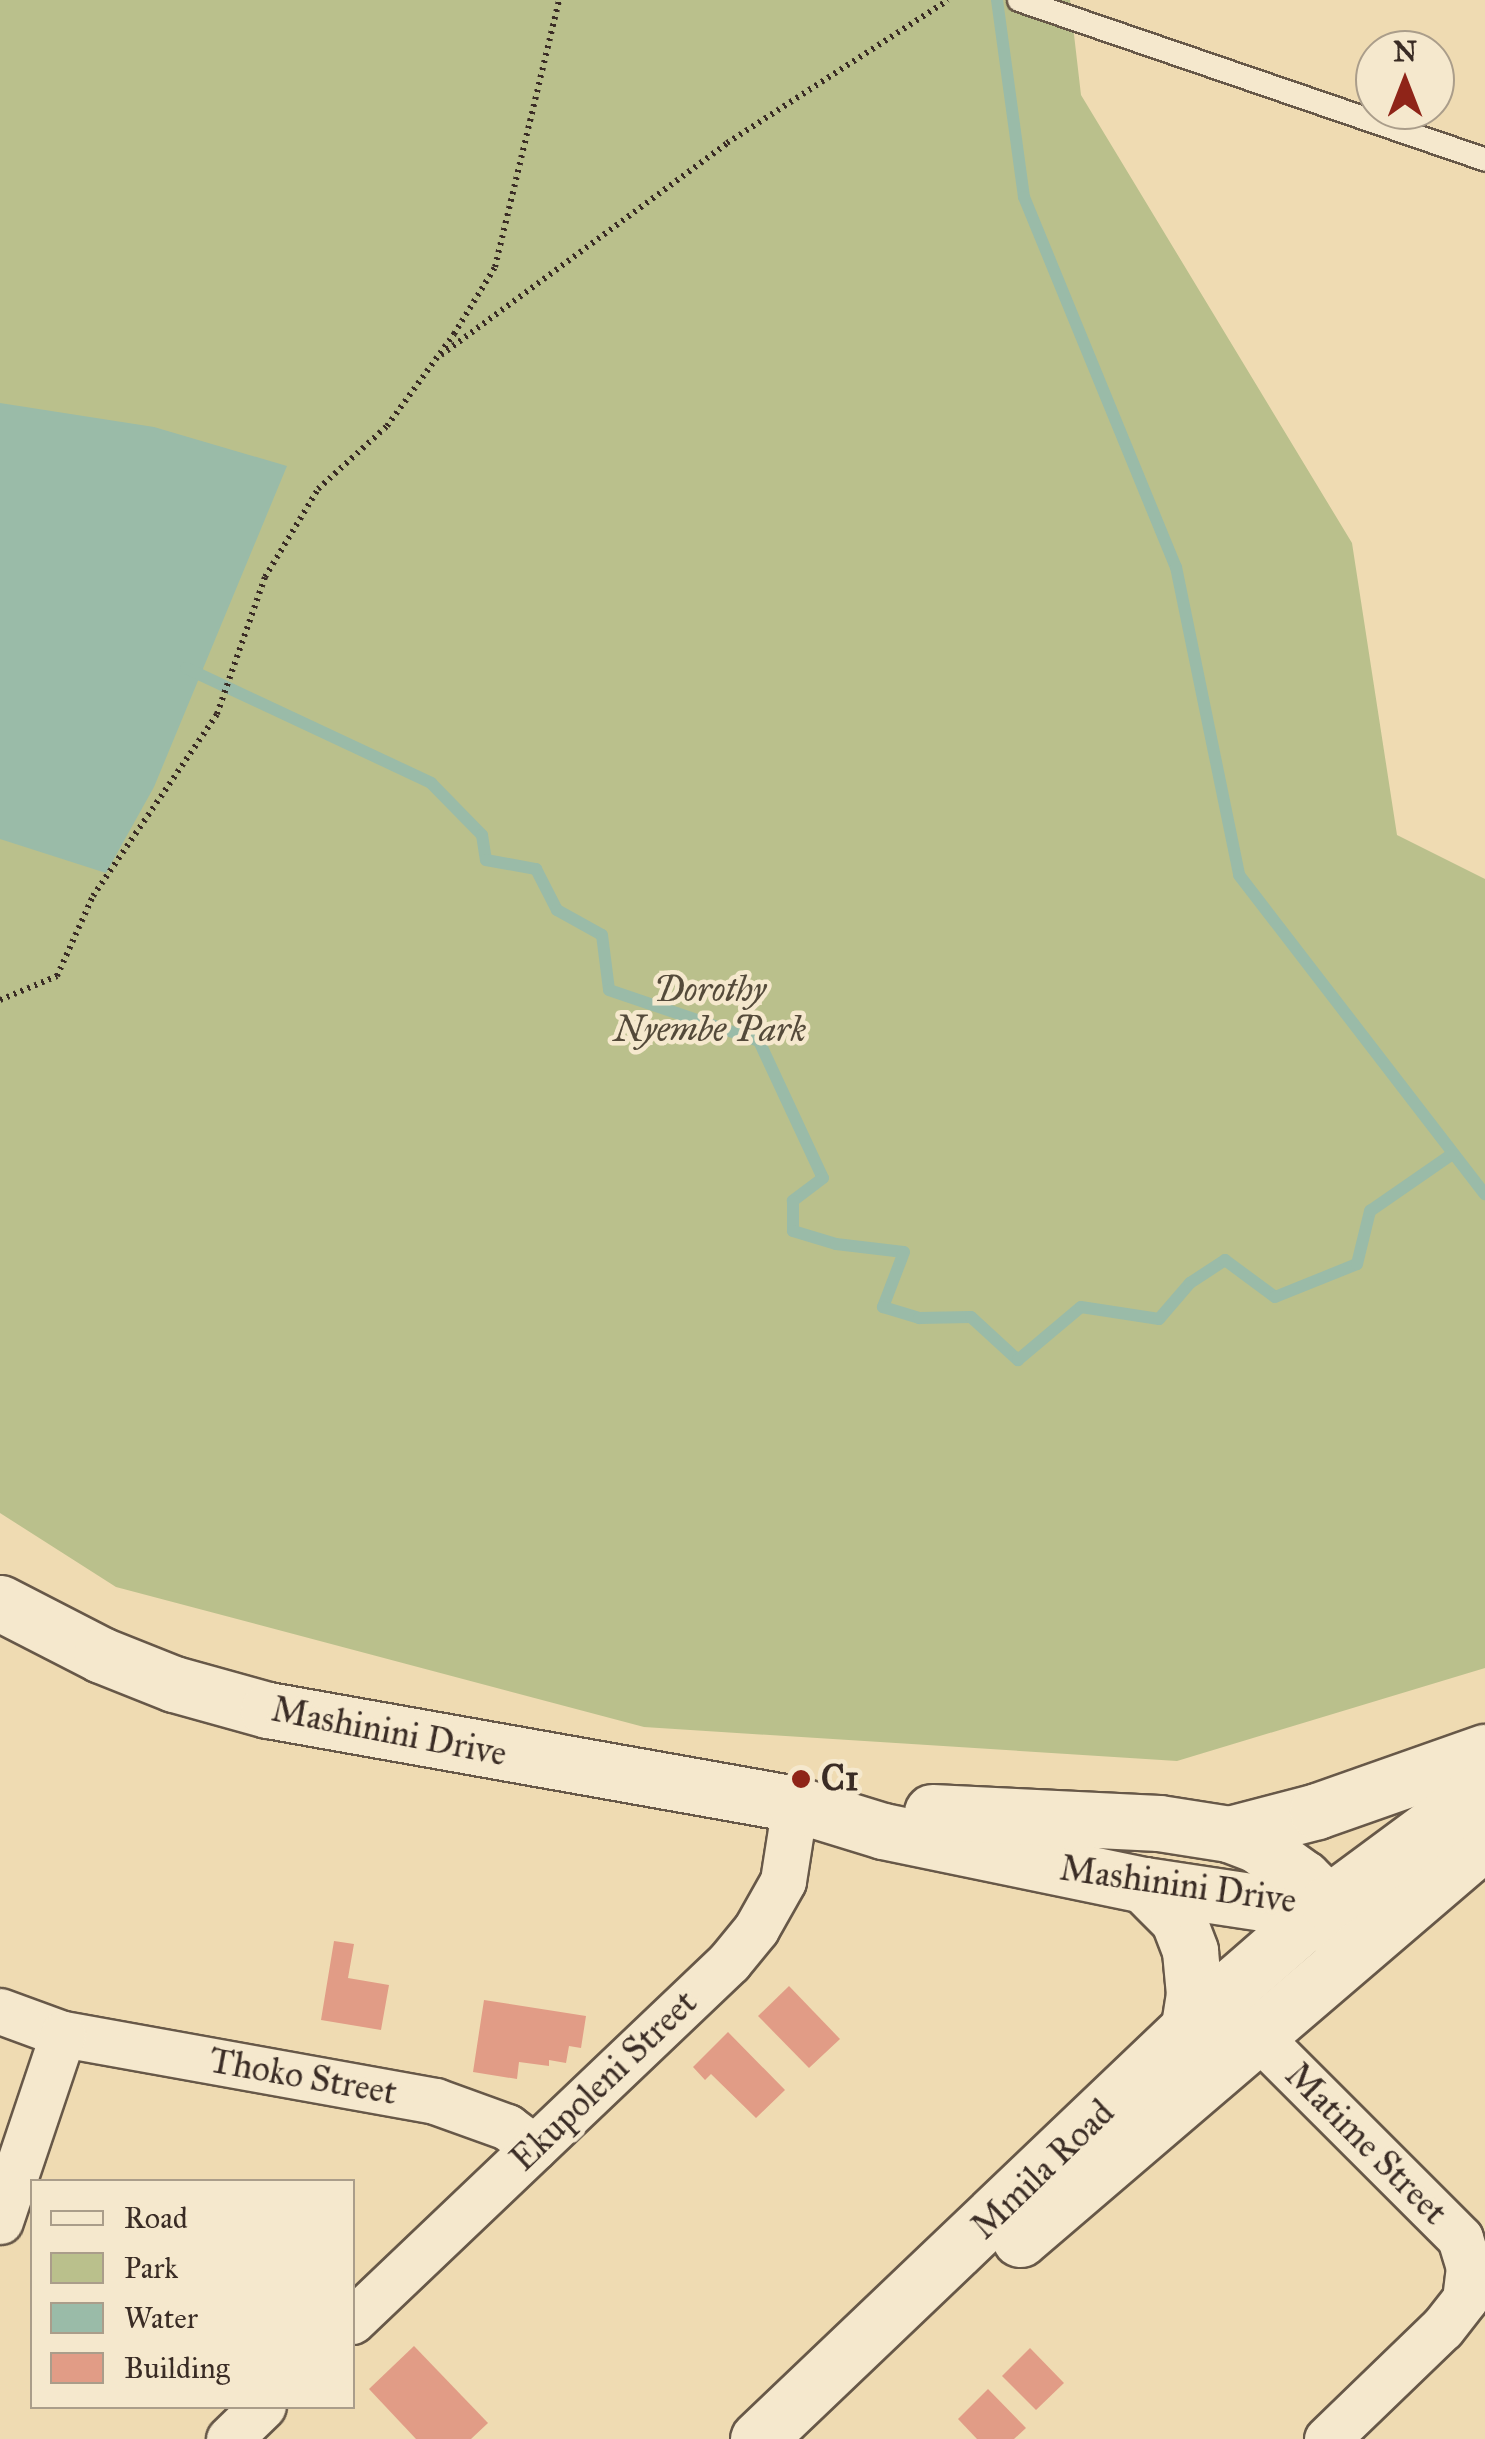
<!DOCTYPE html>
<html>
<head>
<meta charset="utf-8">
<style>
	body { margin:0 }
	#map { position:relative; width:1485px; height:2439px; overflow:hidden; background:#efdbb2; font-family:"IM FELL Great Primer",serif }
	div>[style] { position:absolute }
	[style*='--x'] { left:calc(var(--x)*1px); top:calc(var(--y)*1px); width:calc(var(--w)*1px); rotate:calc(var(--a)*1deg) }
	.green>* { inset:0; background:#bac08c }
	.water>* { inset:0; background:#9abba8 }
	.stream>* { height:12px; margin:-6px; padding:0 6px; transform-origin:6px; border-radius:6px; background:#9abba8 }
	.building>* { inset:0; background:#e19c86 }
	.path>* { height:6px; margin-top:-3px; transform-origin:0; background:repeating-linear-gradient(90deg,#3a2c25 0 2.5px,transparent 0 7.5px) }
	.roads { filter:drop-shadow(2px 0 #675848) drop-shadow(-2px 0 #675848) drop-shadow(0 2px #675848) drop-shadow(0 -2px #675848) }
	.service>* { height:22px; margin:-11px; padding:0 11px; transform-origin:11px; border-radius:11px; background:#f5e8cd }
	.minor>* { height:45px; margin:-22.5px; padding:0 22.5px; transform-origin:22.5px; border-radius:22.5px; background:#f5e8cd }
	.tertiary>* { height:55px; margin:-27.5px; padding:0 27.5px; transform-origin:27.5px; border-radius:27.5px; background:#f5e8cd }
	.secondary>* { height:55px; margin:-27.5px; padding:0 27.5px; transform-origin:27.5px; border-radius:27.5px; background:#f5e8cd }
	.dots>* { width:28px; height:28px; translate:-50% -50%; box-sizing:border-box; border:5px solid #f5e8cd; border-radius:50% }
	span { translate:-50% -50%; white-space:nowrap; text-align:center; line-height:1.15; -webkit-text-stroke:9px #f5e8cd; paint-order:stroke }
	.park-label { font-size:35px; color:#544a3a; font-style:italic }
	.street-label { font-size:35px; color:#3a2c25 }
	.poi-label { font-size:35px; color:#3a2c25; font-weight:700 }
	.left { translate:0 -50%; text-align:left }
	.legend { position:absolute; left:30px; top:2179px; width:325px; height:230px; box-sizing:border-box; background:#f5e8cd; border:2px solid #aa9d8a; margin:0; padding:12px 18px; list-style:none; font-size:30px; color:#3a2c25 }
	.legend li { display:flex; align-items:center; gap:20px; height:50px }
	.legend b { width:50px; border:2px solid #aa9d8a }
	.north { position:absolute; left:1355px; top:30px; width:100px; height:100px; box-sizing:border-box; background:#f5e8cd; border:2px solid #aa9d8a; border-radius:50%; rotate:0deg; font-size:28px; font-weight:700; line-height:40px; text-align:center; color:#3a2c25 }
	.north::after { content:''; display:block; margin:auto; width:35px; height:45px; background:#8f2418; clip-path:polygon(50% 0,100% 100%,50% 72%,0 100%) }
</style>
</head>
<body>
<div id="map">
	<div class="green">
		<div style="clip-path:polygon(0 0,1070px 0,1081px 95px,1352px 543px,1397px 835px,1485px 879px,1485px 1668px,1177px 1761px,644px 1727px,116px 1587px,0 1513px)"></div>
	</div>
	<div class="water">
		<div style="clip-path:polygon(0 403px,154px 427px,287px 466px,154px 787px,106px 873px,0 839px)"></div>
	</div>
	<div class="stream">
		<div style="--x:997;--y:0;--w:199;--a:82.2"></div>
		<div style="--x:1024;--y:197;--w:400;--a:67.7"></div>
		<div style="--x:1176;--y:567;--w:314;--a:78.4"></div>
		<div style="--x:1239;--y:875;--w:403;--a:52.4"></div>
		<div style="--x:186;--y:668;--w:271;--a:25.1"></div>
		<div style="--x:431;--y:783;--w:73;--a:45.6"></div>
		<div style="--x:482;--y:835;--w:25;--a:81"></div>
		<div style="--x:486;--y:860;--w:51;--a:10.2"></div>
		<div style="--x:536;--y:869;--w:46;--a:62.9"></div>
		<div style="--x:557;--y:910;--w:51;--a:29.1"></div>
		<div style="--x:602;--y:935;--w:55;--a:82.7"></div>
		<div style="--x:609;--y:990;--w:158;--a:18.8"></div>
		<div style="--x:759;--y:1041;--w:151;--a:65"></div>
		<div style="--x:823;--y:1178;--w:38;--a:143"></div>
		<div style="--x:793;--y:1201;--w:30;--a:90"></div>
		<div style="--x:793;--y:1231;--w:45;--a:16.8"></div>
		<div style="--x:836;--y:1244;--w:68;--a:6.7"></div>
		<div style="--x:904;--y:1252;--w:59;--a:110.9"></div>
		<div style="--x:883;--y:1307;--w:38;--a:17"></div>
		<div style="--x:919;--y:1318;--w:52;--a:-1.1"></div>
		<div style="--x:971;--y:1317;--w:64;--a:42.5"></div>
		<div style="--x:1018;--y:1360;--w:82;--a:-40.1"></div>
		<div style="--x:1081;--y:1307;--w:79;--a:8.7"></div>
		<div style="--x:1159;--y:1319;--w:48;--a:-49.3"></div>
		<div style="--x:1190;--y:1283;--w:42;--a:-33.3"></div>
		<div style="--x:1225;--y:1260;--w:62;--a:36.5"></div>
		<div style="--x:1275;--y:1297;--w:88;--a:-21.9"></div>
		<div style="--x:1357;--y:1264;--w:55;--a:-76.2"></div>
		<div style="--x:1370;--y:1211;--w:98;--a:-34.7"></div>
	</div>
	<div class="building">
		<div style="clip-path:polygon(334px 1941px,354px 1944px,348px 1978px,389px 1985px,381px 2030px,321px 2020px)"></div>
		<div style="clip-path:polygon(789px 1986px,840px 2039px,809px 2068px,758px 2016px)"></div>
		<div style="clip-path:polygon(484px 2000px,586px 2016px,581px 2048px,569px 2046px,566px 2063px,549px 2060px,549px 2066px,519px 2062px,517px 2079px,473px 2072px)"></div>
		<div style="clip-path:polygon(728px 2032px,785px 2090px,756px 2118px,711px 2074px,705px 2080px,693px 2067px)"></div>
		<div style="clip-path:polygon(414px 2346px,488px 2423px,471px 2439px,416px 2439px,369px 2389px)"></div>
		<div style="clip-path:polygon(1030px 2348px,1064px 2383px,1036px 2410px,1002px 2376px)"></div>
		<div style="clip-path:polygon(988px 2389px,1026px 2428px,1014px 2439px,977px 2439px,958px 2419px)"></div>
	</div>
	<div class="path">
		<div style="--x:441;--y:355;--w:356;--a:-36.5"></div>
		<div style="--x:727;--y:143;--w:263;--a:-32.9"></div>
		<div style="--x:0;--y:1000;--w:62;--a:-22.8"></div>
		<div style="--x:57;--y:976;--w:88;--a:-65.8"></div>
		<div style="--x:93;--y:896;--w:220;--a:-55.7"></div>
		<div style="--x:217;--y:714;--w:145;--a:-70.7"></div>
		<div style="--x:265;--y:577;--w:103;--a:-58.9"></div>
		<div style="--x:318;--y:489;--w:93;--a:-42.4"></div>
		<div style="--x:387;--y:426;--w:114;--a:-53.9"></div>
		<div style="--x:454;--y:334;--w:79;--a:-58.5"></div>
		<div style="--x:495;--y:267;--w:275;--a:-76.5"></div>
	</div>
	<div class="roads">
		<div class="service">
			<div style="--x:1019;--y:0;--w:493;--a:18.9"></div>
		</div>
		<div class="minor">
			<div style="--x:0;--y:2011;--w:67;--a:20.1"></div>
			<div style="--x:63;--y:2034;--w:378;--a:10.2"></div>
			<div style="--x:435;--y:2101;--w:77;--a:19.9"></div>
			<div style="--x:507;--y:2127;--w:34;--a:37"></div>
			<div style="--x:1257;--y:2035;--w:287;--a:45"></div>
			<div style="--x:1460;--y:2238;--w:30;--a:73"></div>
			<div style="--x:1469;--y:2267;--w:32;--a:97"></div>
			<div style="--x:1465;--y:2299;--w:37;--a:128"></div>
			<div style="--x:1442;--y:2328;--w:160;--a:136"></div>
			<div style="--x:0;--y:2221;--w:197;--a:-71.4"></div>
			<div style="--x:352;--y:2321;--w:521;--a:-43.6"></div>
			<div style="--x:729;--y:1962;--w:43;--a:-50.7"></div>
			<div style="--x:756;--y:1929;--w:55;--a:-60.6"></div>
			<div style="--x:783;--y:1881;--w:78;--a:-81.1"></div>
			<div style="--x:229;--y:2439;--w:47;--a:-44.1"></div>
		</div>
		<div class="tertiary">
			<div style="--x:0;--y:1603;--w:114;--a:27.2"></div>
			<div style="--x:101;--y:1655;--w:79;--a:21.7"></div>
			<div style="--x:174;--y:1684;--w:98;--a:15.5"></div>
			<div style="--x:268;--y:1710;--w:535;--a:10.11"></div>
			<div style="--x:795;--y:1804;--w:92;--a:17.1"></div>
			<div style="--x:883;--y:1831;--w:267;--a:11.7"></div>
			<div style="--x:1144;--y:1885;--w:134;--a:8.6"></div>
			<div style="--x:1277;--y:1905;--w:78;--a:-5.1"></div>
			<div style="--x:932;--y:1812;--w:227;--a:2.8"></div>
			<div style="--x:1159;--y:1823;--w:71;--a:8.9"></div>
			<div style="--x:1229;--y:1834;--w:30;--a:21"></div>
			<div style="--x:1257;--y:1845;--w:57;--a:35.7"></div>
			<div style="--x:1303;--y:1878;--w:35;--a:45"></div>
			<div style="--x:1328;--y:1903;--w:23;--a:90"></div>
		</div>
		<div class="secondary">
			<div style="--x:1229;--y:1834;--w:91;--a:-14.6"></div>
			<div style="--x:1317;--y:1811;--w:178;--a:-19.4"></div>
			<div style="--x:1144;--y:1885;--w:48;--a:45"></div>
			<div style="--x:1178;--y:1919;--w:34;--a:69"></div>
			<div style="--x:1190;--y:1951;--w:43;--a:84.7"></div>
			<div style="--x:1194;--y:1994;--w:37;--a:99"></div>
			<div style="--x:1020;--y:2239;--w:612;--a:-40.56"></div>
			<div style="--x:758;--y:2439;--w:662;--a:-43.65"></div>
			<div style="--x:1237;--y:1982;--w:121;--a:-41"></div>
			<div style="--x:1328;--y:1903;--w:195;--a:-36.5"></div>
		</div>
	</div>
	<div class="dots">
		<div style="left:801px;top:1779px;background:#8f2418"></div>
	</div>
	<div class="park-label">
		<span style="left:710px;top:1010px">Dorothy<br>Nyembe Park</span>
	</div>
	<div class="street-label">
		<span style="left:389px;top:1732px;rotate:11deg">Mashinini Drive</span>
		<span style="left:1178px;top:1885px;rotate:8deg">Mashinini Drive</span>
		<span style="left:303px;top:2077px;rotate:10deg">Thoko Street</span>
		<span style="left:604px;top:2081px;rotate:-44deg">Ekupoleni Street</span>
		<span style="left:1366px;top:2144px;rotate:45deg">Matime Street</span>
		<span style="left:1043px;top:2170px;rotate:-44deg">Mmila Road</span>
	</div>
	<div class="poi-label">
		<span class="left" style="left:821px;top:1779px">C1</span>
	</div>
	<ul class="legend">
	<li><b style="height:12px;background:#f5e8cd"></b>Road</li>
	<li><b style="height:28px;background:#bac08c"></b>Park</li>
	<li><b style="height:28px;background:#9abba8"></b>Water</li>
	<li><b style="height:28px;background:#e19c86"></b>Building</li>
	</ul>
	<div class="north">N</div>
</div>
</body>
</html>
